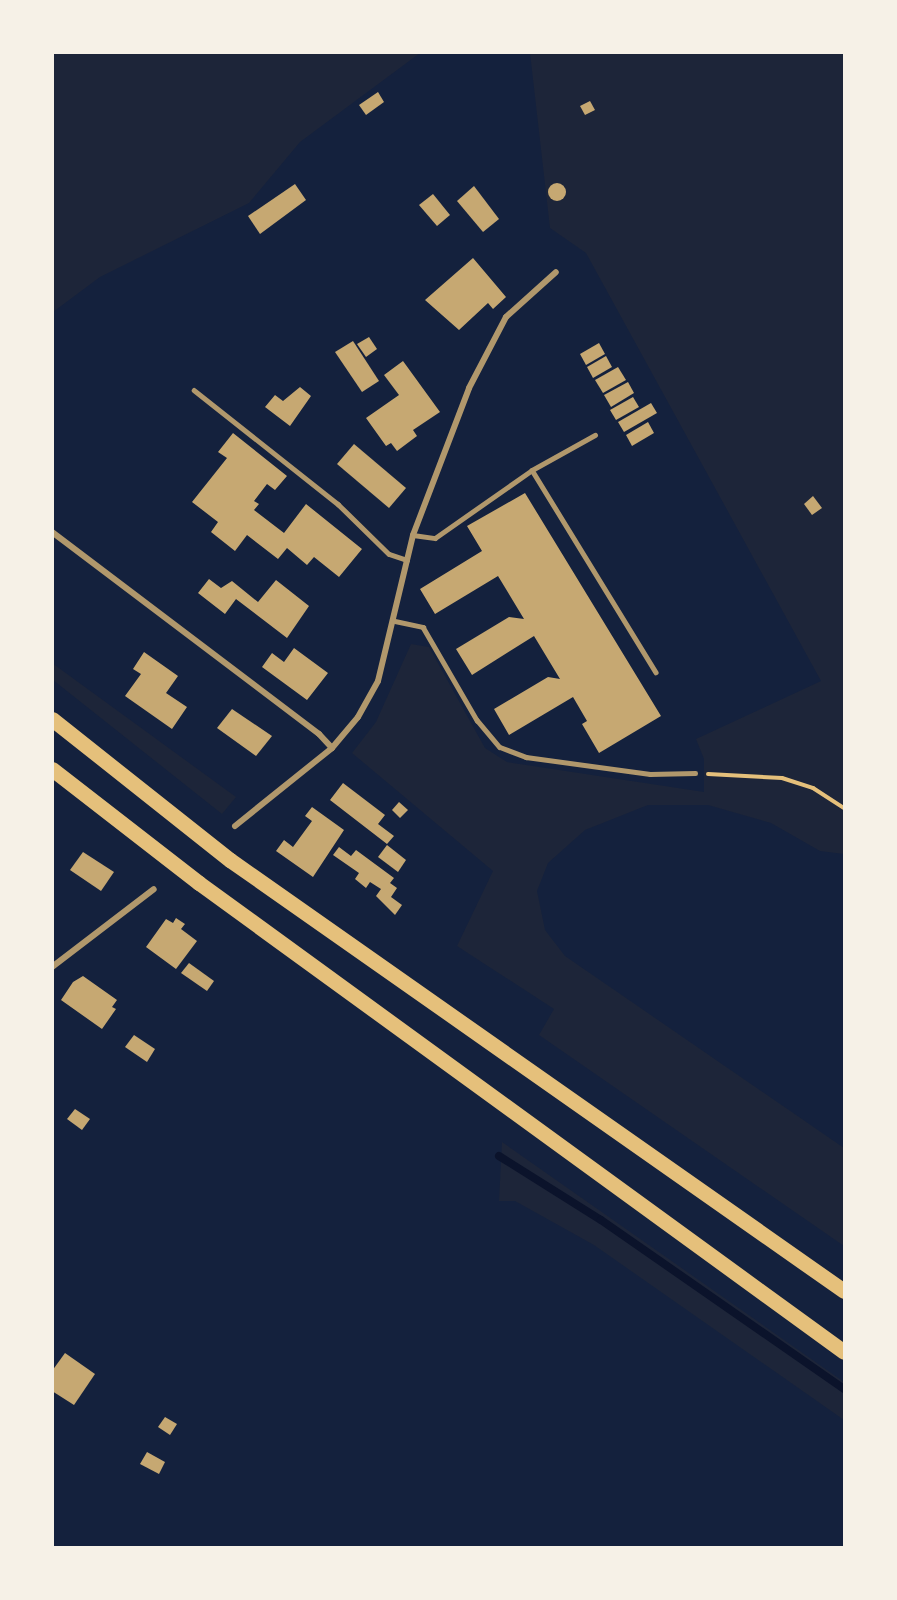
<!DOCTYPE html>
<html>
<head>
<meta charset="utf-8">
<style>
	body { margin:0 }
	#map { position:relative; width:897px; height:1600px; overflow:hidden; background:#14213d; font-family:Raleway,sans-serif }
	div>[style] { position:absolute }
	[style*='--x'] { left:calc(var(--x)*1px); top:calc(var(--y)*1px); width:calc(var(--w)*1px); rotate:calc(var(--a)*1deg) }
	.green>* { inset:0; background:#1d2539 }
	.stream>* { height:8px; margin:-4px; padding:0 4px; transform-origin:4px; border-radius:4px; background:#0b132b }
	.building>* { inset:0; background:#c6a872 }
	.round { border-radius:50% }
	.path>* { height:4px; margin:-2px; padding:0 2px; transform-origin:2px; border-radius:2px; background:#e5c07b }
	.service>* { height:4.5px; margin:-2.25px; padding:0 2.25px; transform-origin:2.25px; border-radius:2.25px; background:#b1986c }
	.minor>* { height:6px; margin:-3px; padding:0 3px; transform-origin:3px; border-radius:3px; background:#b1986c }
	.primary>* { height:15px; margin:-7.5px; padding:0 7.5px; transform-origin:7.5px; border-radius:7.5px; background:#e5c07b }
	span { translate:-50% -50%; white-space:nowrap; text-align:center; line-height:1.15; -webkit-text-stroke:6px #f6f1e7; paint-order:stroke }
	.frame { position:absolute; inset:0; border:54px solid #f6f1e7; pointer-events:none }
</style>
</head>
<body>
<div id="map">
	<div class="green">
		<div style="clip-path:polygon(53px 52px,420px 52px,420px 53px,300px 142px,249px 203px,100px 277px,53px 312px)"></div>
		<div style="clip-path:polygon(530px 53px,844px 53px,844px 854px,820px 851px,771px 823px,708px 805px,648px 805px,585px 830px,548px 863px,537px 891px,545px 930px,565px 956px,844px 1148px,844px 1246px,539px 1035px,554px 1009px,457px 946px,493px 871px,352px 753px,376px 722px,411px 644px,429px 647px,485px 748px,507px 762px,704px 792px,704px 759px,696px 739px,821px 681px,586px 253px,550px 228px)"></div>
		<div style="clip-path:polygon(52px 663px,236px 797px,222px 814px,53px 680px)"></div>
		<div style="clip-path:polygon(502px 1142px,844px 1382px,844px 1420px,594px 1245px,515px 1201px,499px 1201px)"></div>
	</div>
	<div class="stream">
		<div style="--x:499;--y:1156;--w:120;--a:32.1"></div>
		<div style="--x:601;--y:1220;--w:296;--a:34.8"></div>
	</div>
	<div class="building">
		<div style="clip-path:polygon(378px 92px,384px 102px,366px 115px,359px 105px)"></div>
		<div style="clip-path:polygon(590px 101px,595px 110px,585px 115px,580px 106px)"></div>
		<div class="round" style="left:548px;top:183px;width:18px;height:18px"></div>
		<div style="clip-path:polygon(295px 184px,306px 200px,260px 234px,248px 216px)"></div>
		<div style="clip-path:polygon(474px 186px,499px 219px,483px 232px,457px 201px)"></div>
		<div style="clip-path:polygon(433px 194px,450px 215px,437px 226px,419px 205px)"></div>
		<div style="clip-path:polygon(473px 258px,506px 297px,493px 309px,488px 303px,459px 330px,425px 300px)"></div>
		<div style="clip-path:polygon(369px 337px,377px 349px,366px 357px,357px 344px)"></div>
		<div style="clip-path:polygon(353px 341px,379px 381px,362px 392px,335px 352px)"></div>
		<div style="clip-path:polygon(599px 343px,605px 354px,586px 365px,580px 354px)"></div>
		<div style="clip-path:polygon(606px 356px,612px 367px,593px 378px,587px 367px)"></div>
		<div style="clip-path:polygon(403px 361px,440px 412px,413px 430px,417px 436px,397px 451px,391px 443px,386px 446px,366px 418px,399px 395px,384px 375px)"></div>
		<div style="clip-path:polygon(618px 367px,626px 380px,603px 393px,595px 380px)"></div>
		<div style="clip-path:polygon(628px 382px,634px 393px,611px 407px,604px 395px)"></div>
		<div style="clip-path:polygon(300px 387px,311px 396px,290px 426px,265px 407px,275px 395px,283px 401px)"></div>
		<div style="clip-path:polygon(633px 397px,639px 407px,616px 420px,610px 410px)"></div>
		<div style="clip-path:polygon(651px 403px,657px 413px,624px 432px,618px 422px)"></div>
		<div style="clip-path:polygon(648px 422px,654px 433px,632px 446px,626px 435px)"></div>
		<div style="clip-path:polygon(233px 433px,287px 476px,275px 490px,267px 484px,254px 501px,259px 504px,254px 510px,284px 533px,306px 504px,362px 549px,339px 577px,314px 557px,307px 565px,287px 548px,278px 559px,247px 535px,235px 551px,211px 532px,218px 522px,192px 502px,227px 458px,218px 452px)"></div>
		<div style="clip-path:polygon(354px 444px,406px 488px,389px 508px,337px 464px)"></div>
		<div style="clip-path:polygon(525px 493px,661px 716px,599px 753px,582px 724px,587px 721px,573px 697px,509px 735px,494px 709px,548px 677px,560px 679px,534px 636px,472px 675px,456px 649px,509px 617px,524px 619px,498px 576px,435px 614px,420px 589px,482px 551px,467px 526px)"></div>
		<div style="clip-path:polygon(813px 496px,822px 508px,812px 515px,804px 504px)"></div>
		<div style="clip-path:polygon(209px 579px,221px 588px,232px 581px,258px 602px,276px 580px,309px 606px,287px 638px,236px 599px,225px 614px,198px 593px)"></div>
		<div style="clip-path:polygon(294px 648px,328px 673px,307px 700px,262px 667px,272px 653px,284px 662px)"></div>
		<div style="clip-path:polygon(144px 652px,178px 676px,166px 693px,187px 707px,172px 729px,125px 696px,141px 674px,133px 669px)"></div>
		<div style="clip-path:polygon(232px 709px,272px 736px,256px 756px,217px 728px)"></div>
		<div style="clip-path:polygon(343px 783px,385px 815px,378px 824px,394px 836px,387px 844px,330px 800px)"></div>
		<div style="clip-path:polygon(399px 802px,408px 810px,400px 818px,392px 810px)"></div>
		<div style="clip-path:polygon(312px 807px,344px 830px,313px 877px,276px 851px,284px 840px,293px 847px,312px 821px,305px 816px)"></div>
		<div style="clip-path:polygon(387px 845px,406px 860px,398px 872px,378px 857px)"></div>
		<div style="clip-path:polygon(339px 847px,351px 856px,356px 850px,394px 878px,390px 883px,397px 888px,391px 897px,402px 905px,395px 915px,376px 896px,381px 889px,370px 882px,366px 888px,355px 879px,359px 873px,333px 855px)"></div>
		<div style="clip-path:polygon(83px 852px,114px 872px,101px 891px,70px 870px)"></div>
		<div style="clip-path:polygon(176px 918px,185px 924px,181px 929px,197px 941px,176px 969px,146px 947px,166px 919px,173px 923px)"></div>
		<div style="clip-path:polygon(189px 963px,214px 981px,207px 991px,181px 973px)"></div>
		<div style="clip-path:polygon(83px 976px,117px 1000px,112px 1007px,116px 1009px,102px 1029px,61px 1000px,73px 982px)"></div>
		<div style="clip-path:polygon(134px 1035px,155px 1049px,147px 1062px,125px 1047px)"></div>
		<div style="clip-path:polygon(75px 1109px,90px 1119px,82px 1130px,67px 1119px)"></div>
		<div style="clip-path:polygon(65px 1353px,95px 1374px,74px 1405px,52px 1391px,52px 1371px)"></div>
		<div style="clip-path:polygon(165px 1417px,177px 1424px,170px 1435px,158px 1427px)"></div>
		<div style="clip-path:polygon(147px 1452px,165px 1462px,159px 1474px,140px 1464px)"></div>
	</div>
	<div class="path">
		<div style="--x:708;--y:774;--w:74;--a:3.1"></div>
		<div style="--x:782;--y:778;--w:33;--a:18"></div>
		<div style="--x:813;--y:788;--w:37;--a:33"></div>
	</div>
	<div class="service">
		<div style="--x:194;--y:390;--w:184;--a:38.4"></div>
		<div style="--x:338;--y:504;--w:71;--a:44.4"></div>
		<div style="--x:389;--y:554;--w:19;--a:18"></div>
		<div style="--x:532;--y:470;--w:72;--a:-29.1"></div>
		<div style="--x:413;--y:535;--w:22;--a:8"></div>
		<div style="--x:435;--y:538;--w:118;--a:-35"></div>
		<div style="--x:532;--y:470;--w:237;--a:58.5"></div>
		<div style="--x:395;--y:621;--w:29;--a:12"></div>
		<div style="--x:423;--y:627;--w:108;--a:59.9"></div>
		<div style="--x:477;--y:720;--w:35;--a:50"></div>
		<div style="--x:500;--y:747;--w:28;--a:21"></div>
		<div style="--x:526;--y:757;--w:125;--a:7.8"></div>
		<div style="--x:650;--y:774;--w:45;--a:-1.3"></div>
	</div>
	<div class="minor">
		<div style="--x:52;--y:532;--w:335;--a:37.1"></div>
		<div style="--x:319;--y:734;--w:19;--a:47"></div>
		<div style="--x:235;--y:826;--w:124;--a:-38.8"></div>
		<div style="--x:332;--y:748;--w:40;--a:-50"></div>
		<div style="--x:358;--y:717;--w:41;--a:-60.9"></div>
		<div style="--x:378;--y:681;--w:150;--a:-76.5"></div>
		<div style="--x:413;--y:535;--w:157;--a:-69.1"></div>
		<div style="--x:469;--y:388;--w:80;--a:-62.5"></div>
		<div style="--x:506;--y:317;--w:67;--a:-42"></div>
		<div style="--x:52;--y:967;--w:128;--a:-37.4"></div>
	</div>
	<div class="primary">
		<div style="--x:52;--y:719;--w:227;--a:38.4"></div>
		<div style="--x:230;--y:860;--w:750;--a:35.07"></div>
		<div style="--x:52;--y:769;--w:186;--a:37.8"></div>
		<div style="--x:199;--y:883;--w:797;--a:36.02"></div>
	</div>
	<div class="frame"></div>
</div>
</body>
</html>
